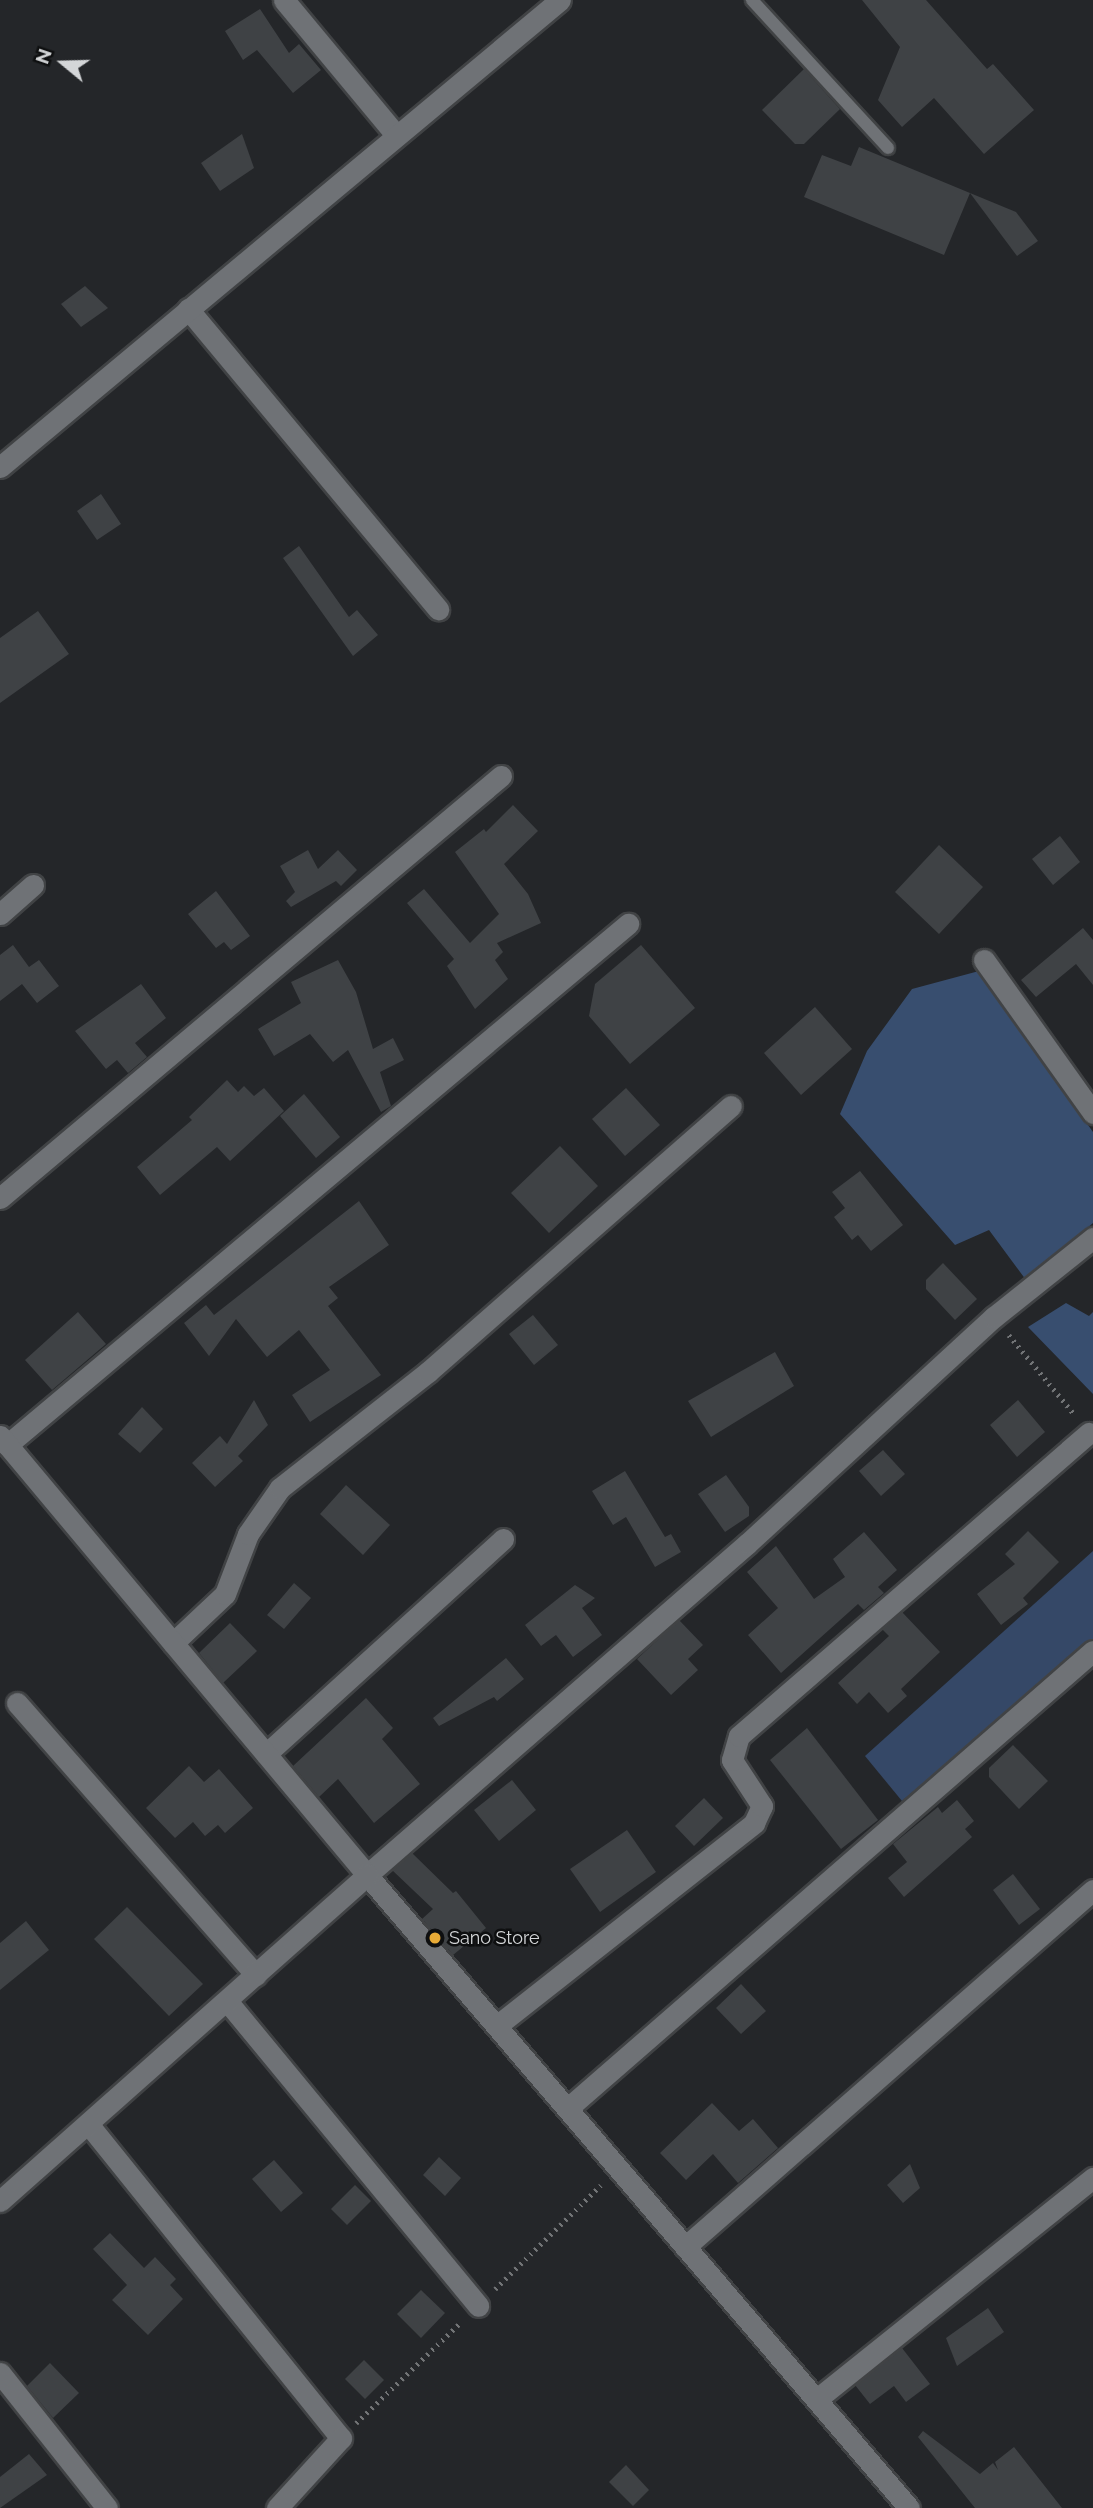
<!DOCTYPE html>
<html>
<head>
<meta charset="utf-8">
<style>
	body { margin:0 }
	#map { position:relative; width:1093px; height:2508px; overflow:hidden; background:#242629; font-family:Raleway,sans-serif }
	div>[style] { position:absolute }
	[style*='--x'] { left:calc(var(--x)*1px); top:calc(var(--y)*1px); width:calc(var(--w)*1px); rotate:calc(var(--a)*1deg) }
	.green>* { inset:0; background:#354867 }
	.forest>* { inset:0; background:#384e6f }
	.building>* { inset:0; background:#3f4245 }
	.path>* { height:4.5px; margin-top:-2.25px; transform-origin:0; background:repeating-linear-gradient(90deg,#727476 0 2px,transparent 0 7px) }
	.roads { filter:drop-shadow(2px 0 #414345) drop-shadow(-2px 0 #414345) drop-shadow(0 2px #414345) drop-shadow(0 -2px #414345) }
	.lane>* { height:12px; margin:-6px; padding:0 6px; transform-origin:6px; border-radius:6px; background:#6f7276 }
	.street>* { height:21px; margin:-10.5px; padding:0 10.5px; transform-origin:10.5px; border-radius:10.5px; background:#6f7276 }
	.secondary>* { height:21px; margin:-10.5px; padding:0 10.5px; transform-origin:10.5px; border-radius:10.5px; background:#6f7276 }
	.dots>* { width:19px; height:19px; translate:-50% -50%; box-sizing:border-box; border:4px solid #0e0f10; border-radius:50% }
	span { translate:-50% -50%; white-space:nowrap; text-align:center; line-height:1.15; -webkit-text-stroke:5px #0e0f10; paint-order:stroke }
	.poi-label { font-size:18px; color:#d4d6d8 }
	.left { translate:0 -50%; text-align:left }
	.north { position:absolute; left:28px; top:28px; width:70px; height:70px; -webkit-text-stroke:5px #0e0f10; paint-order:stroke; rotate:289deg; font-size:19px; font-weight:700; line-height:28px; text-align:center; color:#d4d6d8 }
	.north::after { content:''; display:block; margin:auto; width:24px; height:32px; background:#d4d6d8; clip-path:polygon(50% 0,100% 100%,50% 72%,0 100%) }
</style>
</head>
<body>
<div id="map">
	<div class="green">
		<div style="clip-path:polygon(1093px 1551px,1093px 1639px,902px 1801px,865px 1756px)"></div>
	</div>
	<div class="forest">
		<div style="clip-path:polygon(979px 971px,1093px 1132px,1093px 1223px,1026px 1280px,989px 1230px,955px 1245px,840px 1114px,867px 1051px,912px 989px)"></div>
		<div style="clip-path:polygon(1066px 1303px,1089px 1316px,1093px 1312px,1093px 1394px,1028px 1327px)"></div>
	</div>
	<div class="building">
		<div style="clip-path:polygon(862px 0,926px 0,987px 69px,993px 64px,1034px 110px,984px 154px,934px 98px,902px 127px,878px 100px,900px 47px)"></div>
		<div style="clip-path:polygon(260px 9px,289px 53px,299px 44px,321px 70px,293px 93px,257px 50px,243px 60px,225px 31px)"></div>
		<div style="clip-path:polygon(804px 69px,840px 109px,804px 144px,795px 144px,762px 110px)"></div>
		<div style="clip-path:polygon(242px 134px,254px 168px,220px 191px,201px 163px)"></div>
		<div style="clip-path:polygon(859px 147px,970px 193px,944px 255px,804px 197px,822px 155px,851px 166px)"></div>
		<div style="clip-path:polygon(970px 193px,1016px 212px,1038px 241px,1017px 256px)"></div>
		<div style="clip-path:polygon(85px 286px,108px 308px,81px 327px,61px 304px)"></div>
		<div style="clip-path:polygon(101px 494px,121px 524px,97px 540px,77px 511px)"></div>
		<div style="clip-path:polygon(299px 546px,349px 617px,357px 610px,378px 635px,353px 656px,283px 558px)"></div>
		<div style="clip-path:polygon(38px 611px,69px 654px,0 703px,0 638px)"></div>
		<div style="clip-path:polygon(513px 805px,538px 831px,504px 864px,528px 894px,541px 923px,497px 943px,503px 952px,495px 960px,508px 979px,475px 1009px,447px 966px,454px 959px,407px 903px,424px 889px,470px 943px,499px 914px,455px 852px,484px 829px,486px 832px)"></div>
		<div style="clip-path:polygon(1060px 836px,1080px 862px,1053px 885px,1032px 859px)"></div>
		<div style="clip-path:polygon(939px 845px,983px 887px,939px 934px,895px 892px)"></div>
		<div style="clip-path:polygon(308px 850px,318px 869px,338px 850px,357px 870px,341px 886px,336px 881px,291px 907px,286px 901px,295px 892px,280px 866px)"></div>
		<div style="clip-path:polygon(216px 891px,250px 936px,231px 950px,224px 942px,216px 948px,188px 914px)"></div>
		<div style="clip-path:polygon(1083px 928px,1093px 940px,1093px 985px,1076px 964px,1036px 997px,1021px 980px)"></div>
		<div style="clip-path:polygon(13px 945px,29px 967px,39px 960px,59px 986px,37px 1003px,22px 984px,0 1001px,0 955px)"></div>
		<div style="clip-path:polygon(641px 945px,695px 1008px,630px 1064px,589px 1016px,595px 984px)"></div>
		<div style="clip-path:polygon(338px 960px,356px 992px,373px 1049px,393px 1038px,404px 1060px,380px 1072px,391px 1106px,381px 1112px,348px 1050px,333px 1062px,310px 1034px,274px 1056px,258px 1029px,301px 1003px,291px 982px)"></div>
		<div style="clip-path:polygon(141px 984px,166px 1018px,135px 1043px,147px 1057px,128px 1073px,117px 1060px,106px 1069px,75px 1031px)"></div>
		<div style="clip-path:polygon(815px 1007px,852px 1049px,801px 1095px,764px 1053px)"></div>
		<div style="clip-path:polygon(227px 1080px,238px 1092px,244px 1086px,254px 1096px,264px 1088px,284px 1111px,230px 1161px,217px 1147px,160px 1195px,137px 1167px,192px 1120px,189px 1117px)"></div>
		<div style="clip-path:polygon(626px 1088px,660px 1125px,625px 1156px,592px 1119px)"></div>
		<div style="clip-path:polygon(304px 1094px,340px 1137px,316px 1158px,280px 1116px)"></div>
		<div style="clip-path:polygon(560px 1146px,598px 1186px,549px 1233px,511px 1193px)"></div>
		<div style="clip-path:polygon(860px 1171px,903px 1225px,871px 1251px,858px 1235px,852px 1240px,834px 1217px,845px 1208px,832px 1192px)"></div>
		<div style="clip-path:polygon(359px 1201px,389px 1245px,329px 1287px,338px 1298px,328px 1306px,381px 1375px,310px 1422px,292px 1395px,330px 1370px,299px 1330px,267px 1357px,236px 1319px,209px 1356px,184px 1323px,206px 1305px,214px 1315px)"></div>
		<div style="clip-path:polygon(943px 1263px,977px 1299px,955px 1320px,926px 1289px,926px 1280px)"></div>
		<div style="clip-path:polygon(78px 1312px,106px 1344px,52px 1390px,25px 1360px)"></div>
		<div style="clip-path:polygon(533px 1315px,558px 1345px,534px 1365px,509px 1334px)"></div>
		<div style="clip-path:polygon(775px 1352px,794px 1386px,711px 1437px,688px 1401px)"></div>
		<div style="clip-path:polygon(254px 1400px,268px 1425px,238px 1456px,243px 1461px,215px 1487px,192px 1463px,220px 1436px,227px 1444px)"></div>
		<div style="clip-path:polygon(1018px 1400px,1045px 1432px,1017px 1457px,990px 1425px)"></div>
		<div style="clip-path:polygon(142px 1407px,163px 1429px,140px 1453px,118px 1434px)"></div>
		<div style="clip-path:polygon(883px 1450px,905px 1474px,881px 1496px,859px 1471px)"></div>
		<div style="clip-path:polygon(625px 1471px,665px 1537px,671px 1534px,681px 1552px,655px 1567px,626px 1517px,613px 1525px,592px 1491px)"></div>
		<div style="clip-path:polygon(726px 1475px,749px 1507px,749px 1516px,725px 1532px,698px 1494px)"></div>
		<div style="clip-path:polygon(346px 1485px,390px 1525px,363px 1555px,320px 1514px)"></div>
		<div style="clip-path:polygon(1028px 1531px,1059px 1562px,1023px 1598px,1028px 1604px,1001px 1625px,977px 1594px,1015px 1564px,1005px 1554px)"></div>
		<div style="clip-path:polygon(864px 1532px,897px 1570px,878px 1587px,884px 1593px,864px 1610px,858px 1604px,781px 1673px,748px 1635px,778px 1608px,747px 1572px,776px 1546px,814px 1599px,845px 1577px,833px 1559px)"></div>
		<div style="clip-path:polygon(294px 1583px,311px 1598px,284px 1629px,267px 1615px)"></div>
		<div style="clip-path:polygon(575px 1585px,595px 1598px,582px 1608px,602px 1635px,573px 1657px,556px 1635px,541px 1646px,525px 1625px)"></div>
		<div style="clip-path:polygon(902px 1612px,940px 1652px,901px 1689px,907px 1696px,888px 1713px,869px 1692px,857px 1704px,838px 1683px,889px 1636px,882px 1629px)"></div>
		<div style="clip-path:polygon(679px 1620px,703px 1645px,688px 1659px,698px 1670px,671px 1695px,637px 1659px)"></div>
		<div style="clip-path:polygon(230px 1623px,257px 1651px,223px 1683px,199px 1653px)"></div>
		<div style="clip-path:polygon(506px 1658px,524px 1679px,497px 1701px,494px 1697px,439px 1726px,433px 1718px)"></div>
		<div style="clip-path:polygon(366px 1698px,393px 1728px,382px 1739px,420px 1784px,374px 1823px,338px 1779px,319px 1797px,293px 1766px)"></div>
		<div style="clip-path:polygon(807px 1728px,878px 1820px,841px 1849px,770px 1760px)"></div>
		<div style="clip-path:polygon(1013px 1745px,1048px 1781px,1019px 1809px,989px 1777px,989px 1768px)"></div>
		<div style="clip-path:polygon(189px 1766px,204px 1782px,219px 1769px,253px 1808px,225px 1833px,218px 1825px,205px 1836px,193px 1822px,175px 1838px,146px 1808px)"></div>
		<div style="clip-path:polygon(512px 1780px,536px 1810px,499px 1841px,474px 1810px)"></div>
		<div style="clip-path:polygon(704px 1798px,723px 1818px,694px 1846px,675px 1826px)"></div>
		<div style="clip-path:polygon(957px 1800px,974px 1821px,965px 1829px,972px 1837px,904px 1897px,888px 1878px,907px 1862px,893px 1844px,938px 1807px,942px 1813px)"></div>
		<div style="clip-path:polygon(627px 1830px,656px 1872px,600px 1912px,570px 1869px)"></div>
		<div style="clip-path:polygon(412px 1853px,453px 1893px,456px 1891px,486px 1928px,453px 1955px,422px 1919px,433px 1909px,392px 1870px)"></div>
		<div style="clip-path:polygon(1013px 1874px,1040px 1909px,1019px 1925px,993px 1890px)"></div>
		<div style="clip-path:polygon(127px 1907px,203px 1984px,169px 2016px,94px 1939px)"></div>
		<div style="clip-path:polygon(26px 1921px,49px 1950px,0 1990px,0 1943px)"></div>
		<div style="clip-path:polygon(741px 1984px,766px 2011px,741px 2034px,716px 2008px)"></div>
		<div style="clip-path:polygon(712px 2103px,739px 2131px,753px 2119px,778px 2148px,738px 2183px,713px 2154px,686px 2180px,660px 2153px)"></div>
		<div style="clip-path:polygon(439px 2157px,461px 2178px,445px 2196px,423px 2175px)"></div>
		<div style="clip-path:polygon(274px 2160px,303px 2193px,281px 2212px,252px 2179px)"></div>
		<div style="clip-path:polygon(910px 2164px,920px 2188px,903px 2203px,887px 2185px)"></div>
		<div style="clip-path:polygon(355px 2185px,371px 2201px,347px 2225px,331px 2209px)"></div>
		<div style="clip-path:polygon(110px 2233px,144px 2268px,155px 2257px,176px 2279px,170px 2285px,183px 2299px,148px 2335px,112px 2300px,127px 2285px,93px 2249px)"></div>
		<div style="clip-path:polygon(421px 2290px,445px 2313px,421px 2338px,397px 2314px)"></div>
		<div style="clip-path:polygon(988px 2308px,1004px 2332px,957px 2366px,946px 2338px)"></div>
		<div style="clip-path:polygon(902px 2348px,930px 2384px,906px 2402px,894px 2386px,870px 2404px,855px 2385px)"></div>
		<div style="clip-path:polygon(364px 2360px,384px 2380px,365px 2399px,345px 2379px)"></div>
		<div style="clip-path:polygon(50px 2363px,79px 2393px,53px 2418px,27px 2386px)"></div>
		<div style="clip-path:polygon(923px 2431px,980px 2474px,993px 2463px,998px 2470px,995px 2462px,1014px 2447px,1062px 2508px,975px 2508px,918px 2437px)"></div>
		<div style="clip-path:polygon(29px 2454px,47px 2475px,0 2508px,0 2477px)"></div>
		<div style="clip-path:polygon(626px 2465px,649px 2490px,633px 2506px,609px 2482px)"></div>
	</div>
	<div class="path">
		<div style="--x:1009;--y:1335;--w:104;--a:50.5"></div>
		<div style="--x:495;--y:2289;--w:148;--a:-44.5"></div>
		<div style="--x:356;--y:2423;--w:146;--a:-43.9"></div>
	</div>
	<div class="roads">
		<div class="lane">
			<div style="--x:752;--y:0;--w:201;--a:47.4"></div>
		</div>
		<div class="street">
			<div style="--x:284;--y:0;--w:175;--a:50.3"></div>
			<div style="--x:188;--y:309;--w:391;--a:50.2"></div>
			<div style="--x:0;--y:914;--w:44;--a:-41.3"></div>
			<div style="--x:984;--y:960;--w:188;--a:54.5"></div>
			<div style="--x:0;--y:1198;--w:655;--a:-40.11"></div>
			<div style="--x:7;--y:1445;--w:811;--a:-40"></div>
			<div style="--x:173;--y:1643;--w:71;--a:-43.3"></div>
			<div style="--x:225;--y:1594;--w:64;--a:-69"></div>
			<div style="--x:248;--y:1534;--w:56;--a:-55.2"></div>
			<div style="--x:280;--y:1488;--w:188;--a:-38.1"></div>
			<div style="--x:428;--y:1372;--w:403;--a:-41.3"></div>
			<div style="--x:17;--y:1703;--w:362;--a:48.7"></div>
			<div style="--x:266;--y:1754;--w:320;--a:-42.2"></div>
			<div style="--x:367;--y:1875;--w:505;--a:-41.07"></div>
			<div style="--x:748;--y:1543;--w:334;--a:-42.6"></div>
			<div style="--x:994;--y:1317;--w:127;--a:-38.6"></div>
			<div style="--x:227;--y:2001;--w:395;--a:50.5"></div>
			<div style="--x:499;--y:2024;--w:325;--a:-38.2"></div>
			<div style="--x:754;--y:1823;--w:19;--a:-65"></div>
			<div style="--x:762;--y:1806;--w:55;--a:-123.1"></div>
			<div style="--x:732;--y:1760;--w:25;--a:-74"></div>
			<div style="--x:739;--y:1736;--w:463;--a:-40.9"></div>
			<div style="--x:568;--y:2108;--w:696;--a:-41.04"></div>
			<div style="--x:89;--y:2125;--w:402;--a:51.2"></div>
			<div style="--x:341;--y:2438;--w:95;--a:132.4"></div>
			<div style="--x:685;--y:2247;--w:542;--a:-41.19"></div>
			<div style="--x:0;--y:2373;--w:172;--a:51.6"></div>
			<div style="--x:817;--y:2399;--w:354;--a:-38.7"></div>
		</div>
		<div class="secondary">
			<div style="--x:0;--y:467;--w:729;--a:-39.83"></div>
			<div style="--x:0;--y:1436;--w:572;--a:50.1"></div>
			<div style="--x:367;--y:1875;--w:833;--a:49.43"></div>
			<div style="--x:0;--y:2201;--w:491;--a:-41.6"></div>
		</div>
	</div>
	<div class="dots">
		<div style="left:435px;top:1938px;background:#e8ab37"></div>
	</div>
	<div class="poi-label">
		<span class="left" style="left:449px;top:1938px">Sano Store</span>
	</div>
	<div class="north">N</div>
</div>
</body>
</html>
